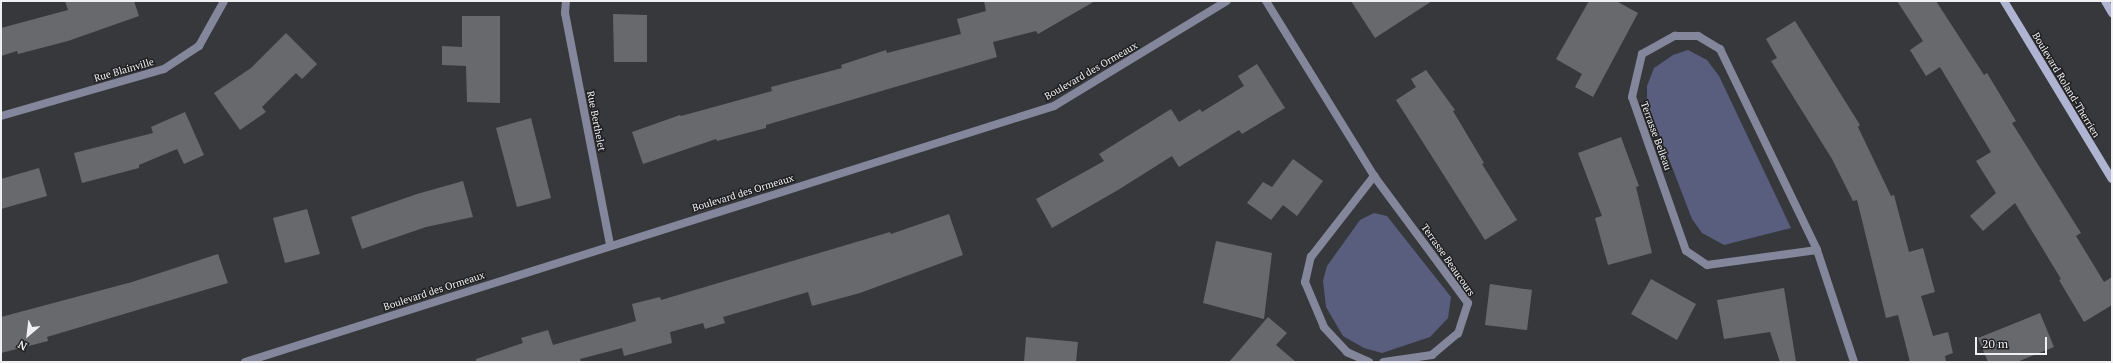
<!DOCTYPE html>
<html>
<head>
<meta charset="utf-8">
<style>
	body { margin:0 }
	#map { position:relative; width:2113px; height:363px; overflow:hidden; background:#37383c; font-family:"PT Serif",serif }
	div>[style] { position:absolute }
	[style*='--x'] { left:calc(var(--x)*1px); top:calc(var(--y)*1px); width:calc(var(--w)*1px); rotate:calc(var(--a)*1deg) }
	.green>* { inset:0; background:#595e7e }
	.building>* { inset:0; background:#68696d }
	.minor>* { height:8px; margin:-4px; padding:0 4px; transform-origin:4px; border-radius:4px; background:#84879b }
	.secondary>* { height:8px; margin:-4px; padding:0 4px; transform-origin:4px; border-radius:4px; background:#afb4d3 }
	span { translate:-50% -50%; white-space:nowrap; text-align:center; line-height:1.15; -webkit-text-stroke:3px #1f1f21; paint-order:stroke }
	.street-label { font-size:10px; color:#f0f0f3 }
	.frame { position:absolute; inset:0; border:2px solid #f0f0f3; pointer-events:none }
	.north { position:absolute; left:8px; top:315px; width:40px; height:40px; -webkit-text-stroke:3px #1f1f21; paint-order:stroke; rotate:208deg; font-size:11px; font-weight:700; line-height:16px; text-align:center; color:#f0f0f3 }
	.north::after { content:''; display:block; margin:auto; width:14px; height:18px; background:#f0f0f3; clip-path:polygon(50% 0,100% 100%,50% 72%,0 100%) }
	.scale { position:absolute; left:1975px; top:337px; width:72px; height:18px; box-sizing:border-box; border:2px solid #f0f0f3; border-top:0; padding-left:5px; font-size:12px; line-height:14px; white-space:nowrap; color:#f0f0f3; -webkit-text-stroke:3px #1f1f21; paint-order:stroke }
</style>
</head>
<body>
<div id="map">
	<div class="green">
		<div style="clip-path:polygon(1688px 50px,1707px 60px,1719px 76px,1791px 228px,1724px 245px,1702px 233px,1692px 219px,1647px 102px,1647px 86px,1654px 68px,1673px 55px)"></div>
		<div style="clip-path:polygon(1374px 213px,1387px 216px,1451px 297px,1448px 318px,1430px 337px,1382px 353px,1364px 348px,1343px 336px,1326px 307px,1323px 281px,1327px 266px,1360px 220px)"></div>
	</div>
	<div class="building">
		<div style="clip-path:polygon(65px 1px,134px 1px,139px 16px,68px 41px,18px 54px,17px 51px,1px 56px,1px 28px,68px 10px)"></div>
		<div style="clip-path:polygon(984px 1px,1095px 1px,1038px 34px,1036px 31px,993px 42px,997px 57px,766px 125px,766px 128px,717px 141px,716px 139px,643px 164px,632px 132px,680px 115px,681px 116px,772px 91px,771px 87px,842px 68px,841px 65px,886px 50px,887px 53px,961px 34px,957px 19px,986px 11px)"></div>
		<div style="clip-path:polygon(1351px 1px,1432px 1px,1375px 38px)"></div>
		<div style="clip-path:polygon(1589px 1px,1616px 1px,1638px 13px,1593px 97px,1575px 87px,1582px 74px,1556px 59px)"></div>
		<div style="clip-path:polygon(1897px 1px,1936px 1px,1984px 75px,1987px 73px,2016px 121px,2012px 123px,2081px 233px,2076px 236px,2104px 282px,2112px 277px,2112px 305px,2084px 322px,2059px 280px,2061px 279px,2015px 203px,1983px 231px,1970px 216px,1996px 193px,1976px 161px,1991px 152px,1940px 67px,1926px 76px,1910px 50px,1923px 41px)"></div>
		<div style="clip-path:polygon(613px 14px,647px 15px,647px 62px,614px 62px)"></div>
		<div style="clip-path:polygon(462px 16px,500px 16px,500px 103px,467px 102px,466px 66px,442px 65px,442px 46px,462px 47px)"></div>
		<div style="clip-path:polygon(1795px 21px,1860px 125px,1858px 127px,1891px 196px,1894px 195px,1909px 252px,1923px 248px,1935px 292px,1921px 296px,1933px 336px,1948px 332px,1953px 353px,1945px 356px,1946px 362px,1910px 362px,1898px 315px,1886px 318px,1857px 200px,1853px 201px,1832px 159px,1771px 61px,1777px 58px,1766px 39px)"></div>
		<div style="clip-path:polygon(286px 33px,317px 64px,302px 79px,296px 73px,262px 107px,266px 112px,240px 130px,214px 93px,251px 68px)"></div>
		<div style="clip-path:polygon(1257px 64px,1285px 108px,1242px 134px,1239px 130px,1179px 167px,1172px 156px,1118px 190px,1052px 228px,1036px 199px,1104px 161px,1099px 154px,1171px 109px,1179px 122px,1200px 109px,1202px 112px,1244px 86px,1238px 76px)"></div>
		<div style="clip-path:polygon(1426px 70px,1455px 110px,1453px 111px,1484px 163px,1482px 164px,1517px 220px,1485px 240px,1396px 100px,1416px 87px,1411px 79px)"></div>
		<div style="clip-path:polygon(185px 112px,204px 155px,184px 164px,177px 149px,139px 165px,139px 168px,82px 183px,74px 153px,153px 133px,151px 127px)"></div>
		<div style="clip-path:polygon(531px 118px,551px 198px,517px 207px,496px 128px)"></div>
		<div style="clip-path:polygon(1621px 137px,1639px 186px,1636px 187px,1652px 253px,1608px 265px,1595px 218px,1602px 216px,1578px 153px)"></div>
		<div style="clip-path:polygon(1293px 159px,1323px 181px,1297px 216px,1283px 205px,1271px 220px,1247px 203px,1263px 182px,1272px 187px)"></div>
		<div style="clip-path:polygon(39px 168px,47px 196px,1px 209px,1px 179px)"></div>
		<div style="clip-path:polygon(463px 181px,473px 217px,426px 227px,362px 249px,351px 217px,417px 194px)"></div>
		<div style="clip-path:polygon(307px 209px,320px 254px,285px 263px,273px 218px)"></div>
		<div style="clip-path:polygon(949px 214px,963px 255px,860px 293px,812px 306px,808px 292px,723px 317px,725px 323px,705px 329px,703px 323px,670px 332px,672px 343px,624px 356px,622px 348px,580px 359px,581px 362px,476px 362px,476px 359px,523px 343px,521px 338px,548px 330px,553px 345px,616px 327px,636px 321px,632px 304px,660px 297px,661px 300px,890px 232px,891px 234px)"></div>
		<div style="clip-path:polygon(1216px 241px,1272px 253px,1264px 319px,1203px 303px)"></div>
		<div style="clip-path:polygon(218px 254px,228px 283px,47px 337px,48px 341px,1px 353px,1px 317px,132px 282px)"></div>
		<div style="clip-path:polygon(1651px 279px,1696px 304px,1677px 340px,1631px 314px)"></div>
		<div style="clip-path:polygon(1490px 284px,1532px 290px,1527px 330px,1485px 325px)"></div>
		<div style="clip-path:polygon(1784px 288px,1796px 362px,1780px 362px,1770px 332px,1724px 339px,1717px 300px)"></div>
		<div style="clip-path:polygon(2040px 313px,2054px 347px,2017px 362px,1988px 362px,1978px 338px)"></div>
		<div style="clip-path:polygon(1268px 317px,1287px 333px,1276px 345px,1296px 362px,1229px 362px)"></div>
		<div style="clip-path:polygon(1026px 337px,1078px 342px,1076px 362px,1024px 362px)"></div>
	</div>
	<div class="minor">
		<div style="--x:566;--y:1;--w:12;--a:95"></div>
		<div style="--x:565;--y:13;--w:236;--a:79"></div>
		<div style="--x:1266;--y:1;--w:206;--a:58.3"></div>
		<div style="--x:1374;--y:176;--w:158;--a:53.5"></div>
		<div style="--x:1468;--y:303;--w:32;--a:108"></div>
		<div style="--x:1458;--y:333;--w:34;--a:140"></div>
		<div style="--x:1432;--y:355;--w:49;--a:171.7"></div>
		<div style="--x:1;--y:116;--w:170;--a:-16.1"></div>
		<div style="--x:164;--y:69;--w:42;--a:-33.3"></div>
		<div style="--x:199;--y:46;--w:51;--a:-60.9"></div>
		<div style="--x:1817;--y:250;--w:111;--a:172.2"></div>
		<div style="--x:1707;--y:265;--w:25;--a:-146"></div>
		<div style="--x:1686;--y:251;--w:163;--a:-109.3"></div>
		<div style="--x:1632;--y:97;--w:44;--a:-76.9"></div>
		<div style="--x:1642;--y:54;--w:38;--a:-29"></div>
		<div style="--x:1675;--y:36;--w:23;--a:0"></div>
		<div style="--x:1698;--y:36;--w:26;--a:31"></div>
		<div style="--x:1720;--y:49;--w:223;--a:64.2"></div>
		<div style="--x:1817;--y:250;--w:118;--a:71.7"></div>
		<div style="--x:245;--y:362;--w:849;--a:-17.56"></div>
		<div style="--x:1054;--y:106;--w:202;--a:-31.3"></div>
		<div style="--x:1369;--y:362;--w:24;--a:-156"></div>
		<div style="--x:1347;--y:352;--w:34;--a:-133"></div>
		<div style="--x:1324;--y:327;--w:49;--a:-112.9"></div>
		<div style="--x:1305;--y:282;--w:26;--a:-77"></div>
		<div style="--x:1311;--y:257;--w:103;--a:-52.1"></div>
	</div>
	<div class="secondary">
		<div style="--x:2004;--y:1;--w:208;--a:58.8"></div>
		<div style="--x:2105;--y:1;--w:14;--a:60"></div>
	</div>
	<div class="street-label">
		<span style="left:124px;top:70px;rotate:-16deg">Rue Blainville</span>
		<span style="left:1091px;top:71px;rotate:-30deg">Boulevard des Ormeaux</span>
		<span style="left:2066px;top:85px;rotate:59deg">Boulevard Roland-Therrien</span>
		<span style="left:596px;top:121px;rotate:79deg">Rue Berthelet</span>
		<span style="left:1656px;top:136px;rotate:70deg">Terrasse Belleau</span>
		<span style="left:743px;top:193px;rotate:-17deg">Boulevard des Ormeaux</span>
		<span style="left:1448px;top:260px;rotate:55deg">Terrasse Beaucours</span>
		<span style="left:434px;top:291px;rotate:-18deg">Boulevard des Ormeaux</span>
	</div>
	<div class="frame"></div>
	<div class="north">N</div>
	<div class="scale">20 m</div>
</div>
</body>
</html>
